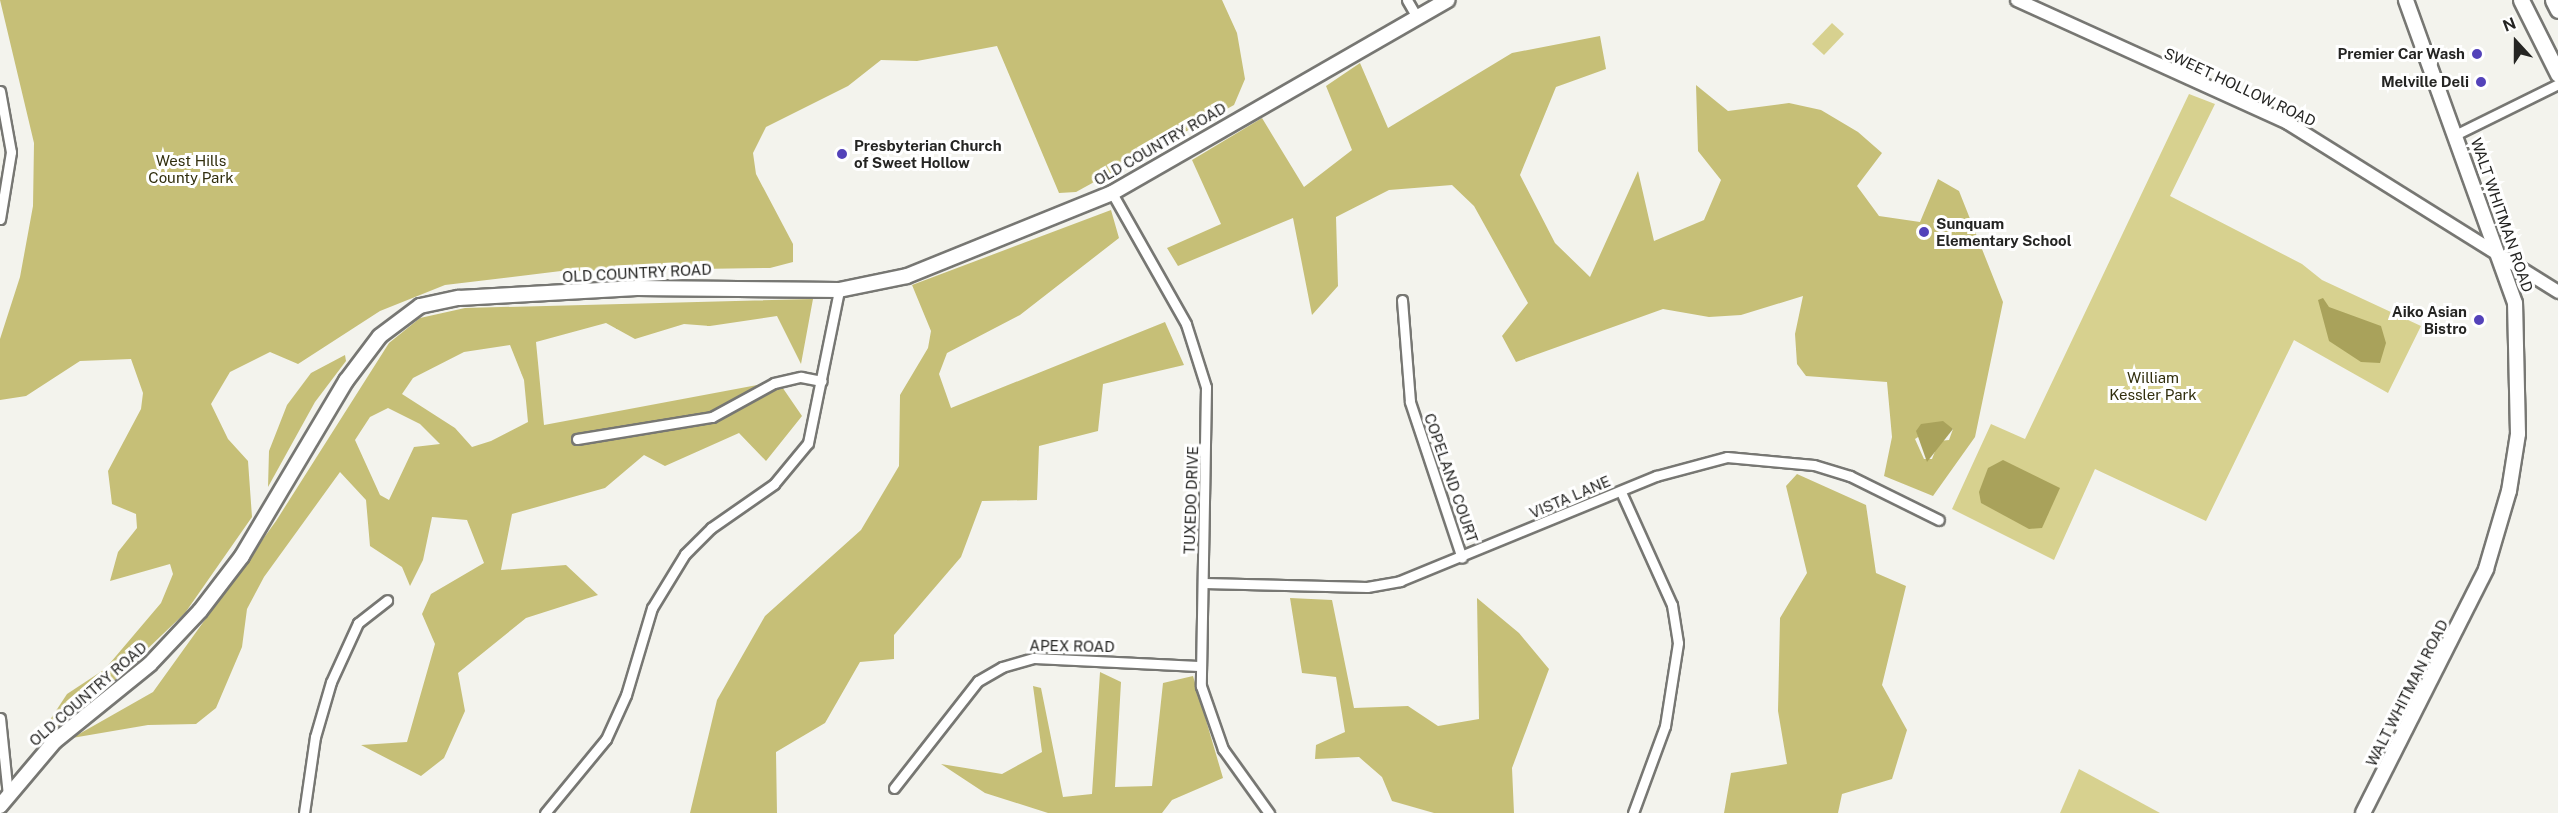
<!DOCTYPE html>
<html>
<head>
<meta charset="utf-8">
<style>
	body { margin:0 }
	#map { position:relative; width:2558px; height:813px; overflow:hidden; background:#f3f3ed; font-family:"Public Sans",sans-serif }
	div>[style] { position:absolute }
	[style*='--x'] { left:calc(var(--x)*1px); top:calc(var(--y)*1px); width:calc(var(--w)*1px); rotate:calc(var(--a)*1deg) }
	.green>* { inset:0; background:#d7d18f }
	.forest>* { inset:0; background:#c6bf77 }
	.water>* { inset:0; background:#a9a25b }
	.roads { filter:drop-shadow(2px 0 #777773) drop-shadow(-2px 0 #777773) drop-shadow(0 2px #777773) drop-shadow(0 -2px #777773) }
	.minor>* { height:9px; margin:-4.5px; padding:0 4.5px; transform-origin:4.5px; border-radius:4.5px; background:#fff }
	.tertiary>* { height:12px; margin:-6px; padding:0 6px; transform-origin:6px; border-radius:6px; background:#fff }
	.secondary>* { height:14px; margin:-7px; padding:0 7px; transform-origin:7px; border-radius:7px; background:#fff }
	.primary>* { height:15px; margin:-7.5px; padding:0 7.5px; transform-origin:7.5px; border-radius:7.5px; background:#fff }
	.dots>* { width:16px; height:16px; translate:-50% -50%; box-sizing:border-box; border:3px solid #fff; border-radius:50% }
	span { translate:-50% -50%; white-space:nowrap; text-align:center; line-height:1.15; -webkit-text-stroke:6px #fff; paint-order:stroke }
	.poi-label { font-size:15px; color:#252523; font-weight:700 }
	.right { translate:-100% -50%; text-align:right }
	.left { translate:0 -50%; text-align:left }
	.street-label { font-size:15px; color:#252523 }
	.park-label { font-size:15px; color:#312e0d }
	.north { position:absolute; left:2486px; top:12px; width:60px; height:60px; -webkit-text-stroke:4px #fff; paint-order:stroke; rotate:339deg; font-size:16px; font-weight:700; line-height:24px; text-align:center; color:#252523 }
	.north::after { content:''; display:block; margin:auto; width:21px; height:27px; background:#252523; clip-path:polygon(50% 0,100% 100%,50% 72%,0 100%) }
</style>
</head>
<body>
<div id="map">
	<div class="green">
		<div style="clip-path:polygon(1832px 23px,1844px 34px,1824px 55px,1812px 44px)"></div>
		<div style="clip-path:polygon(2189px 94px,2215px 104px,2170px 196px,2302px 264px,2322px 280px,2421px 326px,2388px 393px,2294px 340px,2206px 521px,2095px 469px,2054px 560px,1952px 509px,1991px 424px,2025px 439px)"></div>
		<div style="clip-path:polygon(2079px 769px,2160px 813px,2060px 813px)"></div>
	</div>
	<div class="forest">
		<div style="clip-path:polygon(0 0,1222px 0,1237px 33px,1245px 79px,1234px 105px,1076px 192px,1059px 193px,997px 46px,917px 61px,881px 60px,848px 86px,766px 127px,753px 153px,756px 174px,793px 244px,793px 262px,770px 268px,561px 271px,445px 285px,380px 311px,298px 364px,270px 352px,230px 372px,211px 404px,228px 439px,248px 461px,252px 517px,185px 613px,55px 737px,46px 726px,67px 694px,105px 669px,161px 603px,173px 574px,170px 564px,110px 581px,118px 552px,137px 528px,136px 514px,112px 504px,108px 471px,141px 409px,143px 393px,131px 359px,80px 361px,26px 396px,0 400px,0 339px,20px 277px,33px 206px,34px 143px)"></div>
		<div style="clip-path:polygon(evenodd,1600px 36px,1606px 69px,1556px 87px,1520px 175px,1555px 243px,1590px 277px,1638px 171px,1654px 241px,1704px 220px,1721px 180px,1698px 151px,1696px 85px,1728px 111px,1789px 103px,1821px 110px,1858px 132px,1882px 153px,1857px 186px,1879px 216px,1920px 222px,1938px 179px,1959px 191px,2003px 302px,1975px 437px,1933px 496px,1884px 476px,1892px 437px,1887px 382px,1806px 376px,1797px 364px,1795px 334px,1803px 296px,1741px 315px,1709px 317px,1663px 309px,1516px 362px,1502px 336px,1528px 303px,1474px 206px,1452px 185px,1389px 190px,1336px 217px,1338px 286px,1312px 315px,1293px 218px,1178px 266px,1167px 248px,1221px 224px,1192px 160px,1262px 118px,1304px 187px,1352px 150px,1326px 86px,1360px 63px,1388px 128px,1512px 53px,1600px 36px,1939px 424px,1953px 429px,1949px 440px,1939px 441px,1932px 459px,1924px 459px,1915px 439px,1939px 424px)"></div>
		<div style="clip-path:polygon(1111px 210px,1119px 238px,1020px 315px,947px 353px,939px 374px,951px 408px,1165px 322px,1184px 365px,1103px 384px,1098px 431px,1039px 446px,1037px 500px,982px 501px,961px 557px,894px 635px,894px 659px,860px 662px,825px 723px,776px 752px,777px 813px,690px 813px,717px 700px,765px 616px,861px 530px,899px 466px,900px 395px,928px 348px,931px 331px,912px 285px)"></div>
		<div style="clip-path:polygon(evenodd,813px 299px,801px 364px,777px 316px,710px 326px,684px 324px,635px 339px,606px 323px,536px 342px,544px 425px,778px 381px,802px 416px,766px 461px,739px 433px,665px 466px,644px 455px,605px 488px,512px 514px,501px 570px,566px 565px,598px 595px,526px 618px,458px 673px,465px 711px,444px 758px,421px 776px,361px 745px,407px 742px,435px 644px,422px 614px,431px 594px,484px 563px,467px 520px,432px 517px,423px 560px,410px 586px,402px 567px,370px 546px,366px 500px,340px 472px,264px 577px,247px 609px,242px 647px,216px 708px,196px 724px,148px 725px,72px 738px,153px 692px,276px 521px,389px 343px,420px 318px,465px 308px,813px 299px,510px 345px,524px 380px,528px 422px,491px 441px,472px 447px,455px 428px,402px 394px,413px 378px,464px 352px,510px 345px,813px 299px,388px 408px,420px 424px,440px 444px,414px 447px,389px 500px,380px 495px,355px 440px,370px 417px,388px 408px)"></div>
		<div style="clip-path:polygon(345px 355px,346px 361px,315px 402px,268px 487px,269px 451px,287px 405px,311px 373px)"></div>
		<div style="clip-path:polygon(1797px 474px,1866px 505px,1876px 573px,1906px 586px,1882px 685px,1907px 730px,1892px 779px,1842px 794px,1838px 813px,1724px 813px,1731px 773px,1787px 764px,1778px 711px,1780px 618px,1807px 573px,1786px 486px)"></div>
		<div style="clip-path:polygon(1290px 598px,1332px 600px,1354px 708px,1408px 706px,1438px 726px,1479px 719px,1477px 598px,1519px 633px,1549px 669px,1512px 768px,1514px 813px,1434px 813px,1392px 801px,1382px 777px,1359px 757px,1315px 759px,1316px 745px,1345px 732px,1336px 677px,1302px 673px)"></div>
		<div style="clip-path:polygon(1100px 672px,1121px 682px,1115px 787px,1152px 786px,1163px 683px,1193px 676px,1223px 778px,1172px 800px,1162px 813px,1048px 813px,985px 793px,941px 764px,1002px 774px,1042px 752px,1033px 686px,1041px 688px,1063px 797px,1092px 794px)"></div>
	</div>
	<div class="water">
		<div style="clip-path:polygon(2323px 298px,2329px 307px,2381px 326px,2386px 343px,2380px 363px,2361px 362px,2329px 341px,2318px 300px)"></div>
		<div style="clip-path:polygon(1943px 421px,1953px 429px,1927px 462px,1916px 431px,1921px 424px)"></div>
		<div style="clip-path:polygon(2003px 460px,2060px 488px,2042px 528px,2029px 529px,1981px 503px,1979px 492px,1988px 468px)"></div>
	</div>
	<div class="roads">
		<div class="minor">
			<div style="--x:1407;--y:0;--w:20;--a:60"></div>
			<div style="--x:0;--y:91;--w:62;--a:79.8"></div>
			<div style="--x:11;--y:152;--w:68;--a:99.3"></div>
			<div style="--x:2457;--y:134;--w:113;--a:-26.3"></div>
			<div style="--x:1112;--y:193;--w:150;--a:60.5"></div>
			<div style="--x:1186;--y:324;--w:66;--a:72.4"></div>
			<div style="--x:1206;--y:387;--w:299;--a:91"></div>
			<div style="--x:1201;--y:686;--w:67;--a:70.8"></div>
			<div style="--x:1223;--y:749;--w:79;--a:54.3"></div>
			<div style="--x:1402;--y:300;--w:102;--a:85.5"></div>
			<div style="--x:1410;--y:402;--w:164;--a:71.6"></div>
			<div style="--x:577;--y:439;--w:137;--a:-9.3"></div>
			<div style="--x:712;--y:417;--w:71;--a:-28.7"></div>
			<div style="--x:774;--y:383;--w:28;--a:-13"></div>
			<div style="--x:801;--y:377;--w:21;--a:11"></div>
			<div style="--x:1621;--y:492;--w:124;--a:65.7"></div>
			<div style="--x:1672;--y:605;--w:38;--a:81"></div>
			<div style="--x:1678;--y:643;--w:84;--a:98.9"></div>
			<div style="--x:1665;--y:726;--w:93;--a:110.2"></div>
			<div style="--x:1204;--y:583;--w:163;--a:1.4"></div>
			<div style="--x:1367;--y:587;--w:34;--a:-10"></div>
			<div style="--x:1400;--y:581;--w:277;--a:-22.3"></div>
			<div style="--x:1656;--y:476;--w:73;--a:-15"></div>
			<div style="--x:1727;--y:457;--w:87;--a:5.3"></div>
			<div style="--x:1814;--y:465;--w:38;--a:17"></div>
			<div style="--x:1850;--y:476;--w:99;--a:26.3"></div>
			<div style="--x:0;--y:718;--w:77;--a:84.1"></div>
			<div style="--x:894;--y:788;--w:136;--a:-51.9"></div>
			<div style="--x:978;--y:681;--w:28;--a:-30"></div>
			<div style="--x:1002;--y:667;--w:33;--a:-16"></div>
			<div style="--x:1034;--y:658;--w:165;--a:2.8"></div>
			<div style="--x:304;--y:813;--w:77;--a:-81.8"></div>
			<div style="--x:315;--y:737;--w:57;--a:-73.8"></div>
			<div style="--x:331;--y:682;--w:65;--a:-65.4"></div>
			<div style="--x:358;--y:623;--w:37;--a:-38"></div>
			<div style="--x:545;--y:813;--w:96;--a:-50.5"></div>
			<div style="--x:606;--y:739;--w:48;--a:-65.6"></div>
			<div style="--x:626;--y:695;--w:91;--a:-73.4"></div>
			<div style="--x:652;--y:608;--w:63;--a:-58.6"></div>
			<div style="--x:685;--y:554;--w:37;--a:-45"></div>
			<div style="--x:711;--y:528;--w:77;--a:-34.9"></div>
			<div style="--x:774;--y:484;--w:53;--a:-50.3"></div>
			<div style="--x:808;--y:443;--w:156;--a:-78.5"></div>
		</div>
		<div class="tertiary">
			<div style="--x:2017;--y:0;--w:298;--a:24.4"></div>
			<div style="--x:2288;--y:123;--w:319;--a:32"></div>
		</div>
		<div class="secondary">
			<div style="--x:0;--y:806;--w:85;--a:-49.8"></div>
			<div style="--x:55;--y:741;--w:122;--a:-39"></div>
			<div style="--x:150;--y:664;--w:73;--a:-46.7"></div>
			<div style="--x:200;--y:611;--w:69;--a:-52.6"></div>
			<div style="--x:242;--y:556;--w:204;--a:-59.3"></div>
			<div style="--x:346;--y:381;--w:56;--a:-52.9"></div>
			<div style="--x:380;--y:336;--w:50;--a:-36.9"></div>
			<div style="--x:420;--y:306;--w:40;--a:-12"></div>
			<div style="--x:459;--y:298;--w:178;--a:-3.2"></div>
			<div style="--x:637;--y:288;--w:202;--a:0.6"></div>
			<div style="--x:839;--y:290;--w:69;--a:-11.6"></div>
			<div style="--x:907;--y:276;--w:221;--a:-22"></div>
			<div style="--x:1112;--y:193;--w:387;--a:-29.9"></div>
			<div style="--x:2363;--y:813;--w:273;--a:-63.2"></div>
			<div style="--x:2486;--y:569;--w:81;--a:-73.6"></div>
			<div style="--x:2509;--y:491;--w:58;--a:-81"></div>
			<div style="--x:2518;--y:434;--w:131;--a:-91.3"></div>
			<div style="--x:2515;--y:303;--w:322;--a:-109.8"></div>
		</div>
		<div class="primary">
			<div style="--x:2521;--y:0;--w:83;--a:63.4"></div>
			<div style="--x:2553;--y:0;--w:11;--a:63"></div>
		</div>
	</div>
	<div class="dots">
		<div style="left:2477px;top:54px;background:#5342b9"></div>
		<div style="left:2481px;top:82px;background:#5342b9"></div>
		<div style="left:842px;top:154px;background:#5342b9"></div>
		<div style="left:1924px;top:232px;background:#5342b9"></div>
		<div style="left:2479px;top:320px;background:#5342b9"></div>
	</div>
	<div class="poi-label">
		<span class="right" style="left:2465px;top:54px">Premier Car Wash</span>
		<span class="right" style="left:2469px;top:82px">Melville Deli</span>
		<span class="left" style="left:854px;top:154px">Presbyterian Church<br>of Sweet Hollow</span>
		<span class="left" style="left:1936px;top:232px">Sunquam<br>Elementary School</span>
		<span class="right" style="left:2467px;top:320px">Aiko Asian<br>Bistro</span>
	</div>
	<div class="street-label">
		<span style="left:2240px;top:87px;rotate:25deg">SWEET HOLLOW ROAD</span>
		<span style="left:1160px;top:144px;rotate:-30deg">OLD COUNTRY ROAD</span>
		<span style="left:2502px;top:215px;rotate:71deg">WALT WHITMAN ROAD</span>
		<span style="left:637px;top:273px;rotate:-3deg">OLD COUNTRY ROAD</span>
		<span style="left:1451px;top:478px;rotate:71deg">COPELAND COURT</span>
		<span style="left:1570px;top:497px;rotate:-23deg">VISTA LANE</span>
		<span style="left:1191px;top:500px;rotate:-88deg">TUXEDO DRIVE</span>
		<span style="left:1072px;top:646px;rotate:1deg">APEX ROAD</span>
		<span style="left:2407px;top:693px;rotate:-63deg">WALT WHITMAN ROAD</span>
		<span style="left:88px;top:694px;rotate:-41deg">OLD COUNTRY ROAD</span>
	</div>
	<div class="park-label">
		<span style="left:191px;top:169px">West Hills<br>County Park</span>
		<span style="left:2153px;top:386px">William<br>Kessler Park</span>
	</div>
	<div class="north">N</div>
</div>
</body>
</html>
